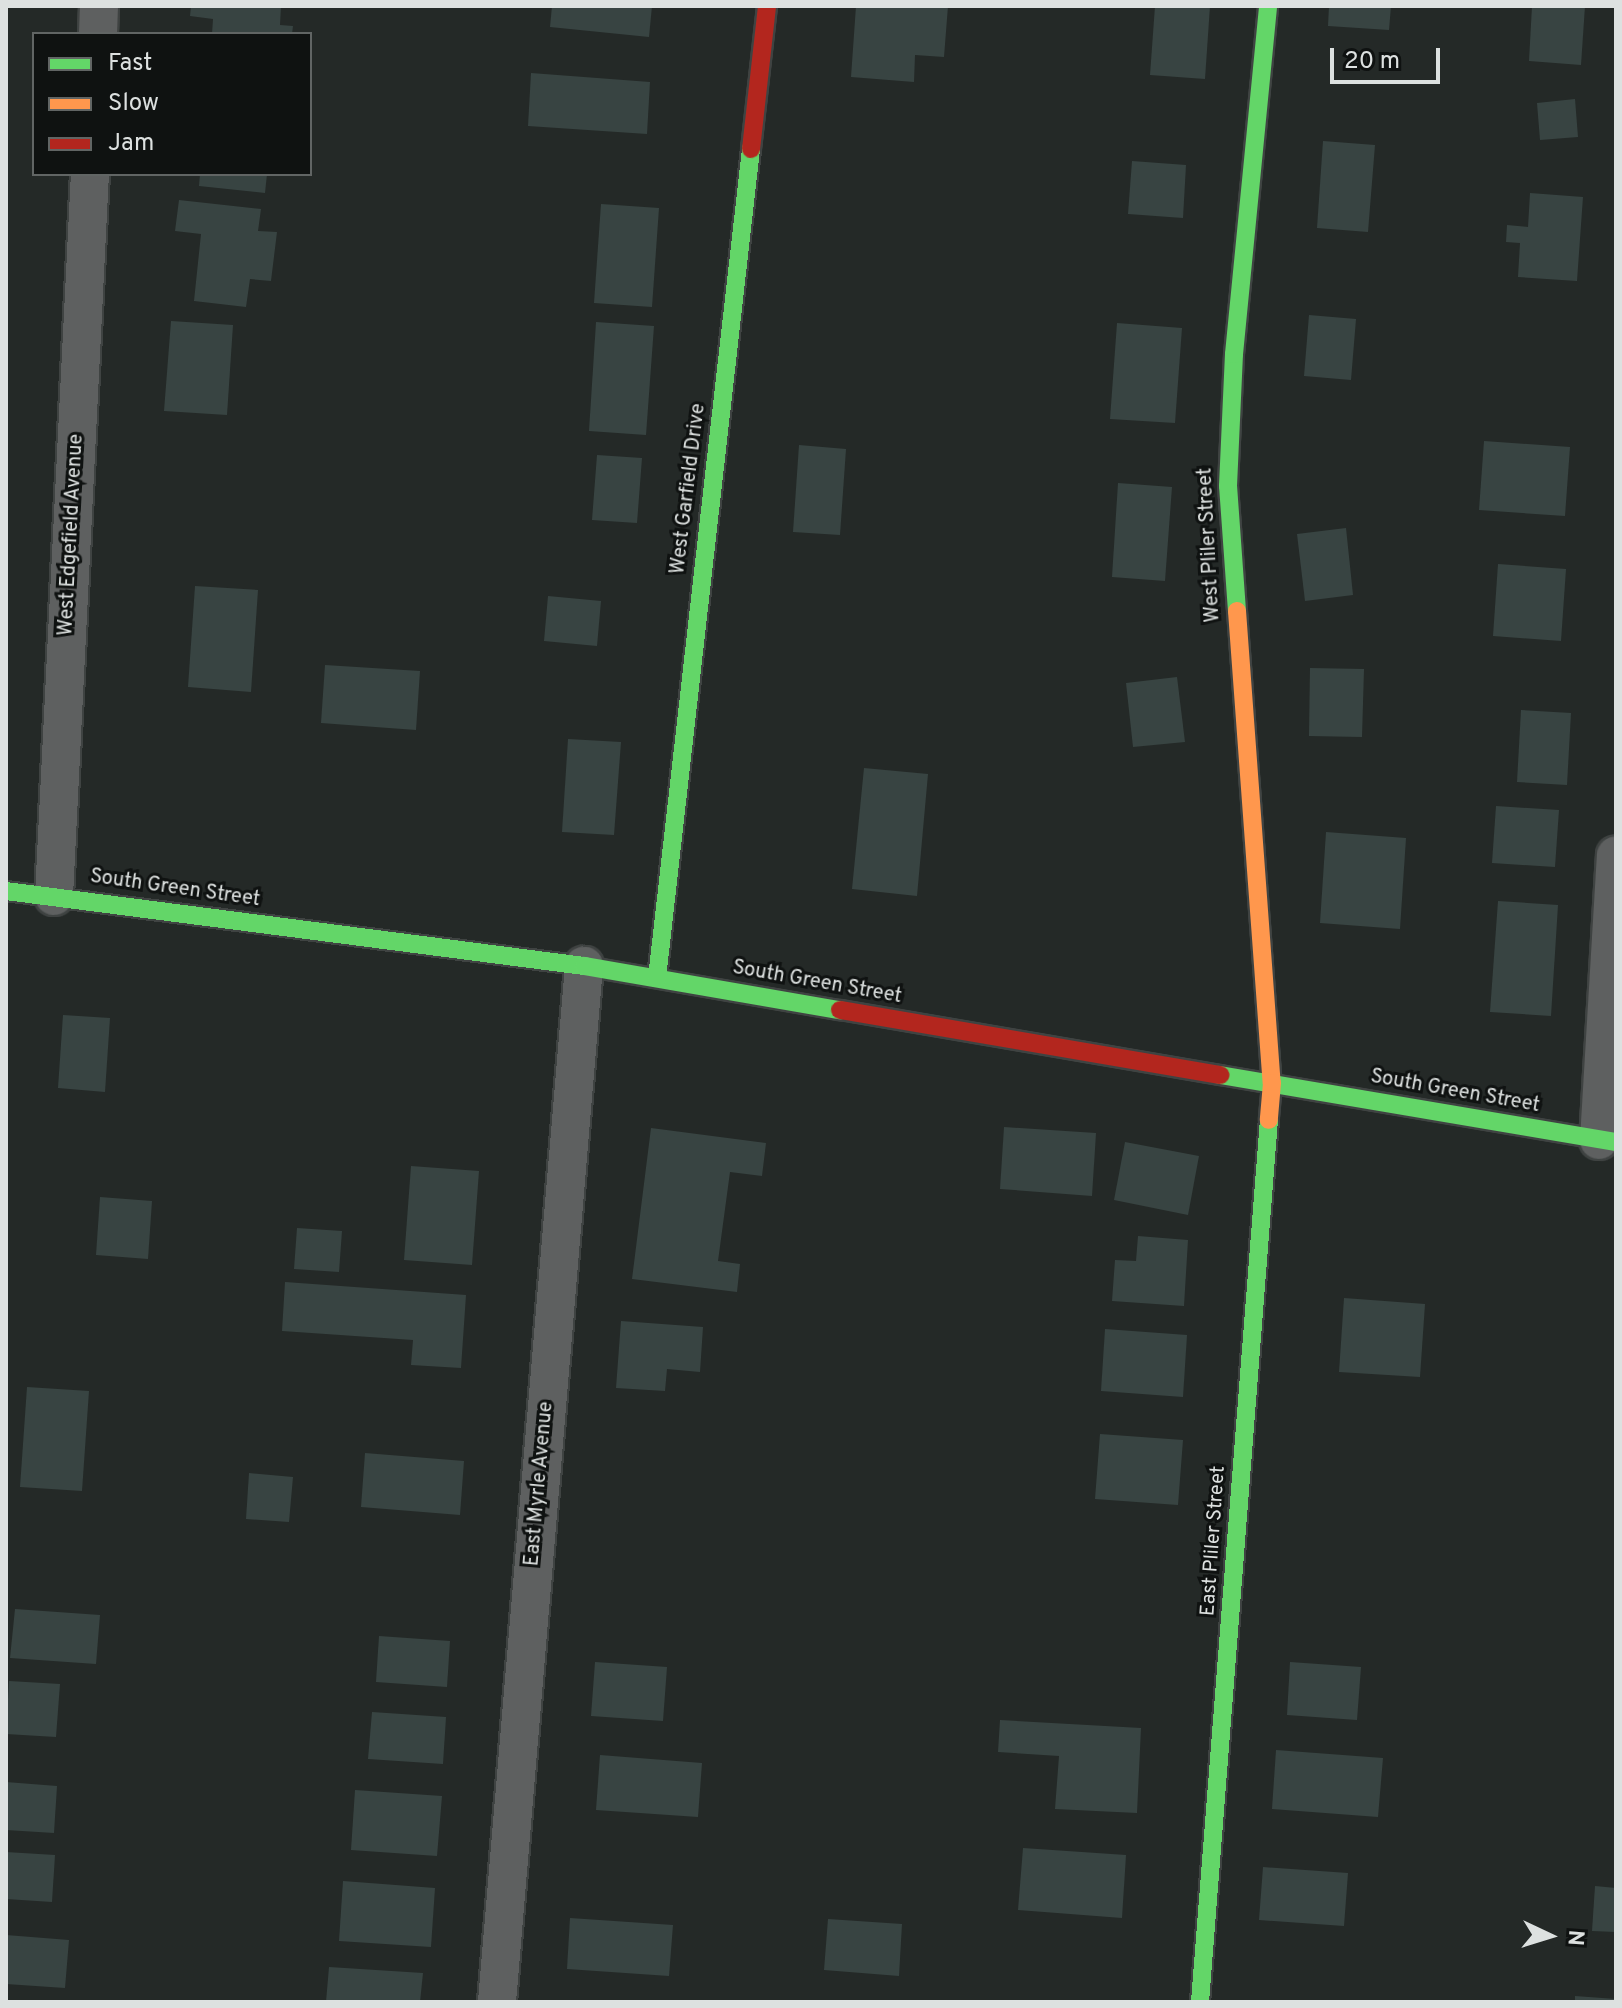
<!DOCTYPE html>
<html>
<head>
<meta charset="utf-8">
<style>
	body { margin:0 }
	#map { position:relative; width:1622px; height:2008px; overflow:hidden; background:#242927; font-family:Overpass,sans-serif }
	div>[style] { position:absolute }
	[style*='--x'] { left:calc(var(--x)*1px); top:calc(var(--y)*1px); width:calc(var(--w)*1px); rotate:calc(var(--a)*1deg) }
	.building>* { inset:0; background:#384442 }
	.roads { filter:drop-shadow(2px 0 #3f4342) drop-shadow(-2px 0 #3f4342) drop-shadow(0 2px #3f4342) drop-shadow(0 -2px #3f4342) }
	.street>* { height:38px; margin:-19px; padding:0 19px; transform-origin:19px; border-radius:19px; background:#5e6060 }
	.fast>* { height:18px; margin:-9px; padding:0 9px; transform-origin:9px; border-radius:9px; background:#63d668 }
	.slow>* { height:18px; margin:-9px; padding:0 9px; transform-origin:9px; border-radius:9px; background:#ff974d }
	.jam>* { height:18px; margin:-9px; padding:0 9px; transform-origin:9px; border-radius:9px; background:#b3261e }
	span { translate:-50% -50%; white-space:nowrap; text-align:center; line-height:1.15; -webkit-text-stroke:6px #0f1211; paint-order:stroke }
	.street-label { font-size:20px; color:#dde1e0 }
	.frame { position:absolute; inset:0; border:8px solid #dde1e0; pointer-events:none }
	.legend { position:absolute; left:32px; top:32px; width:280px; height:144px; box-sizing:border-box; background:#0f1211; border:2px solid #616564; margin:0; padding:10px 14px; list-style:none; font-size:24px; color:#dde1e0 }
	.legend li { display:flex; align-items:center; gap:16px; height:40px }
	.legend b { width:40px; border:2px solid #616564 }
	.north { position:absolute; left:1510px; top:1896px; width:80px; height:80px; -webkit-text-stroke:6px #0f1211; paint-order:stroke; rotate:94deg; font-size:22px; font-weight:700; line-height:32px; text-align:center; color:#dde1e0 }
	.north::after { content:''; display:block; margin:auto; width:28px; height:36px; background:#dde1e0; clip-path:polygon(50% 0,100% 100%,50% 72%,0 100%) }
	.scale { position:absolute; left:1330px; top:48px; width:110px; height:36px; box-sizing:border-box; border:4px solid #dde1e0; border-top:0; padding-left:10px; font-size:24px; line-height:28px; white-space:nowrap; color:#dde1e0; -webkit-text-stroke:6px #0f1211; paint-order:stroke }
</style>
</head>
<body>
<div id="map">
	<div class="building">
		<div style="clip-path:polygon(191px 6px,281px 6px,280px 25px,293px 26px,292px 34px,212px 34px,213px 19px,190px 16px)"></div>
		<div style="clip-path:polygon(552px 6px,652px 6px,649px 37px,550px 27px)"></div>
		<div style="clip-path:polygon(856px 6px,948px 6px,944px 57px,915px 55px,914px 82px,851px 77px)"></div>
		<div style="clip-path:polygon(1155px 6px,1210px 6px,1205px 79px,1150px 75px)"></div>
		<div style="clip-path:polygon(1329px 6px,1391px 6px,1389px 30px,1328px 26px)"></div>
		<div style="clip-path:polygon(1532px 6px,1585px 6px,1581px 65px,1529px 61px)"></div>
		<div style="clip-path:polygon(531px 73px,650px 82px,647px 134px,528px 126px)"></div>
		<div style="clip-path:polygon(1575px 99px,1578px 137px,1540px 140px,1537px 103px)"></div>
		<div style="clip-path:polygon(1323px 141px,1375px 145px,1368px 232px,1317px 228px)"></div>
		<div style="clip-path:polygon(1132px 161px,1186px 165px,1183px 218px,1128px 214px)"></div>
		<div style="clip-path:polygon(200px 174px,267px 174px,265px 193px,199px 186px)"></div>
		<div style="clip-path:polygon(1530px 193px,1583px 197px,1577px 281px,1518px 277px,1520px 243px,1506px 242px,1507px 225px,1528px 227px)"></div>
		<div style="clip-path:polygon(179px 200px,261px 209px,258px 231px,277px 232px,271px 281px,250px 279px,246px 307px,194px 301px,201px 234px,175px 231px)"></div>
		<div style="clip-path:polygon(601px 204px,659px 208px,652px 307px,594px 303px)"></div>
		<div style="clip-path:polygon(1309px 315px,1356px 319px,1351px 380px,1304px 376px)"></div>
		<div style="clip-path:polygon(171px 321px,233px 325px,227px 415px,164px 411px)"></div>
		<div style="clip-path:polygon(596px 322px,654px 326px,646px 435px,589px 431px)"></div>
		<div style="clip-path:polygon(1117px 323px,1182px 328px,1175px 423px,1110px 419px)"></div>
		<div style="clip-path:polygon(1484px 441px,1570px 447px,1565px 516px,1479px 510px)"></div>
		<div style="clip-path:polygon(799px 445px,846px 449px,840px 535px,793px 532px)"></div>
		<div style="clip-path:polygon(597px 455px,642px 458px,637px 523px,592px 520px)"></div>
		<div style="clip-path:polygon(1118px 483px,1172px 487px,1165px 581px,1112px 577px)"></div>
		<div style="clip-path:polygon(1346px 528px,1353px 595px,1305px 601px,1297px 534px)"></div>
		<div style="clip-path:polygon(1498px 564px,1566px 569px,1561px 641px,1493px 636px)"></div>
		<div style="clip-path:polygon(195px 586px,258px 590px,251px 692px,188px 687px)"></div>
		<div style="clip-path:polygon(548px 596px,601px 601px,597px 646px,544px 641px)"></div>
		<div style="clip-path:polygon(325px 665px,420px 671px,416px 730px,321px 723px)"></div>
		<div style="clip-path:polygon(1310px 668px,1364px 669px,1362px 737px,1309px 736px)"></div>
		<div style="clip-path:polygon(1177px 677px,1185px 742px,1133px 747px,1126px 683px)"></div>
		<div style="clip-path:polygon(1521px 710px,1571px 713px,1567px 785px,1517px 782px)"></div>
		<div style="clip-path:polygon(568px 739px,621px 742px,614px 835px,562px 832px)"></div>
		<div style="clip-path:polygon(864px 768px,928px 774px,917px 896px,852px 889px)"></div>
		<div style="clip-path:polygon(1496px 806px,1559px 810px,1555px 867px,1492px 863px)"></div>
		<div style="clip-path:polygon(1326px 832px,1406px 838px,1400px 929px,1320px 923px)"></div>
		<div style="clip-path:polygon(1498px 901px,1558px 905px,1551px 1016px,1490px 1012px)"></div>
		<div style="clip-path:polygon(63px 1015px,110px 1018px,105px 1092px,58px 1088px)"></div>
		<div style="clip-path:polygon(1004px 1127px,1096px 1133px,1092px 1196px,1000px 1189px)"></div>
		<div style="clip-path:polygon(651px 1128px,766px 1143px,762px 1176px,730px 1172px,718px 1261px,740px 1264px,737px 1292px,632px 1279px)"></div>
		<div style="clip-path:polygon(1125px 1142px,1199px 1156px,1188px 1215px,1114px 1200px)"></div>
		<div style="clip-path:polygon(411px 1166px,479px 1171px,472px 1265px,404px 1260px)"></div>
		<div style="clip-path:polygon(100px 1197px,152px 1201px,148px 1259px,96px 1255px)"></div>
		<div style="clip-path:polygon(297px 1228px,342px 1231px,339px 1272px,294px 1269px)"></div>
		<div style="clip-path:polygon(1138px 1236px,1188px 1240px,1184px 1306px,1112px 1301px,1115px 1260px,1136px 1261px)"></div>
		<div style="clip-path:polygon(285px 1282px,466px 1295px,461px 1368px,411px 1365px,413px 1340px,282px 1331px)"></div>
		<div style="clip-path:polygon(1344px 1298px,1425px 1304px,1420px 1377px,1339px 1372px)"></div>
		<div style="clip-path:polygon(621px 1321px,703px 1327px,700px 1372px,667px 1369px,665px 1391px,616px 1388px)"></div>
		<div style="clip-path:polygon(1105px 1329px,1187px 1335px,1183px 1397px,1101px 1391px)"></div>
		<div style="clip-path:polygon(27px 1387px,89px 1391px,82px 1491px,20px 1487px)"></div>
		<div style="clip-path:polygon(1100px 1434px,1183px 1440px,1178px 1505px,1095px 1499px)"></div>
		<div style="clip-path:polygon(365px 1453px,464px 1461px,460px 1515px,361px 1507px)"></div>
		<div style="clip-path:polygon(249px 1473px,293px 1477px,289px 1522px,246px 1519px)"></div>
		<div style="clip-path:polygon(15px 1609px,100px 1615px,96px 1664px,10px 1658px)"></div>
		<div style="clip-path:polygon(379px 1636px,450px 1641px,447px 1687px,376px 1682px)"></div>
		<div style="clip-path:polygon(595px 1662px,667px 1667px,663px 1721px,591px 1716px)"></div>
		<div style="clip-path:polygon(1290px 1662px,1361px 1667px,1357px 1720px,1287px 1715px)"></div>
		<div style="clip-path:polygon(9px 1681px,60px 1684px,56px 1737px,6px 1734px)"></div>
		<div style="clip-path:polygon(372px 1712px,446px 1717px,443px 1764px,368px 1759px)"></div>
		<div style="clip-path:polygon(1000px 1720px,1141px 1728px,1137px 1813px,1055px 1809px,1059px 1756px,998px 1752px)"></div>
		<div style="clip-path:polygon(1276px 1750px,1383px 1758px,1378px 1817px,1272px 1809px)"></div>
		<div style="clip-path:polygon(600px 1755px,702px 1763px,698px 1817px,596px 1810px)"></div>
		<div style="clip-path:polygon(6px 1782px,57px 1786px,54px 1833px,6px 1830px)"></div>
		<div style="clip-path:polygon(355px 1790px,442px 1796px,437px 1856px,351px 1850px)"></div>
		<div style="clip-path:polygon(1023px 1848px,1126px 1855px,1122px 1918px,1018px 1910px)"></div>
		<div style="clip-path:polygon(6px 1852px,55px 1855px,52px 1902px,6px 1899px)"></div>
		<div style="clip-path:polygon(1263px 1867px,1348px 1873px,1344px 1926px,1259px 1920px)"></div>
		<div style="clip-path:polygon(343px 1881px,435px 1888px,431px 1947px,339px 1941px)"></div>
		<div style="clip-path:polygon(1595px 1886px,1616px 1888px,1616px 1932px,1592px 1931px)"></div>
		<div style="clip-path:polygon(570px 1918px,673px 1925px,669px 1976px,567px 1969px)"></div>
		<div style="clip-path:polygon(828px 1919px,902px 1924px,899px 1976px,824px 1970px)"></div>
		<div style="clip-path:polygon(6px 1935px,69px 1940px,65px 1988px,6px 1984px)"></div>
		<div style="clip-path:polygon(329px 1967px,423px 1973px,420px 2002px,326px 2002px)"></div>
		<div style="clip-path:polygon(1575px 1996px,1616px 1999px,1616px 2002px,1575px 2002px)"></div>
	</div>
	<div class="roads">
		<div class="street">
			<div style="--x:98;--y:34;--w:28;--a:-88"></div>
			<div style="--x:54;--y:896;--w:723;--a:-87.15"></div>
			<div style="--x:1599;--y:1140;--w:285;--a:-86.6"></div>
			<div style="--x:497;--y:2002;--w:1040;--a:-85.2"></div>
		</div>
		<div class="fast">
			<div style="--x:1237;--y:611;--w:125;--a:-94.1"></div>
			<div style="--x:1228;--y:486;--w:132;--a:-87.4"></div>
			<div style="--x:1234;--y:354;--w:350;--a:-84.4"></div>
			<div style="--x:6;--y:891;--w:583;--a:7.39"></div>
			<div style="--x:584;--y:966;--w:260;--a:9.8"></div>
			<div style="--x:657;--y:978;--w:834;--a:-83.53"></div>
			<div style="--x:1220;--y:1075;--w:402;--a:9.6"></div>
			<div style="--x:1200;--y:2002;--w:885;--a:-85.53"></div>
		</div>
		<div class="slow">
			<div style="--x:1237;--y:611;--w:473;--a:85.8"></div>
			<div style="--x:1272;--y:1083;--w:37;--a:95"></div>
		</div>
		<div class="jam">
			<div style="--x:751;--y:149;--w:144;--a:-83.6"></div>
			<div style="--x:840;--y:1010;--w:386;--a:9.7"></div>
		</div>
	</div>
	<div class="street-label">
		<span style="left:689px;top:489px;rotate:-83deg">West Garfield Drive</span>
		<span style="left:72px;top:535px;rotate:-87deg">West Edgefield Avenue</span>
		<span style="left:1210px;top:545px;rotate:-93deg">West Pliler Street</span>
		<span style="left:175px;top:889px;rotate:8deg">South Green Street</span>
		<span style="left:817px;top:983px;rotate:10deg">South Green Street</span>
		<span style="left:1455px;top:1092px;rotate:10deg">South Green Street</span>
		<span style="left:540px;top:1484px;rotate:-85deg">East Myrle Avenue</span>
		<span style="left:1214px;top:1541px;rotate:-86deg">East Pliler Street</span>
	</div>
	<div class="frame"></div>
	<ul class="legend">
	<li><b style="height:10px;background:#63d668"></b>Fast</li>
	<li><b style="height:10px;background:#ff974d"></b>Slow</li>
	<li><b style="height:10px;background:#b3261e"></b>Jam</li>
	</ul>
	<div class="north">N</div>
	<div class="scale">20 m</div>
</div>
</body>
</html>
